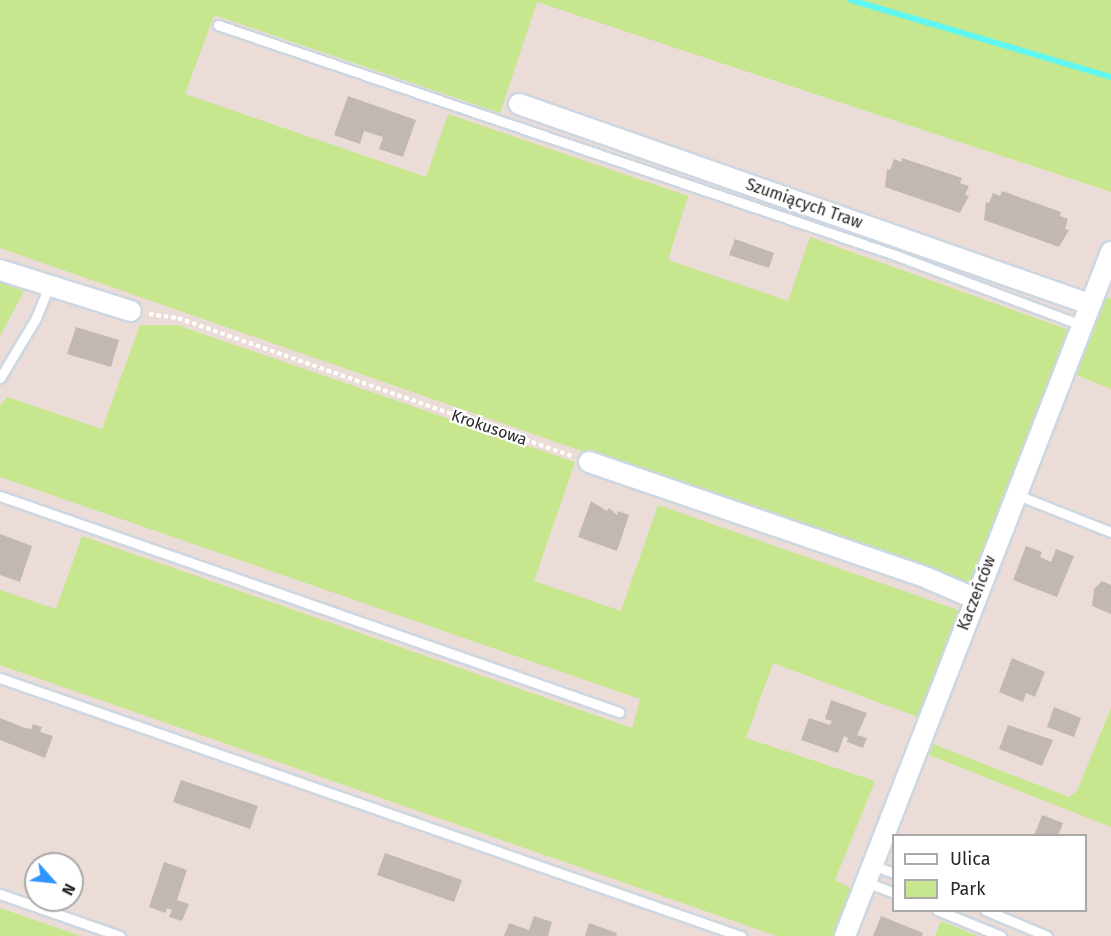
<!DOCTYPE html>
<html>
<head>
<meta charset="utf-8">
<style>
	body { margin:0 }
	#map { position:relative; width:1111px; height:936px; overflow:hidden; background:#ebdcd7; font-family:"Fira Sans",sans-serif }
	div>[style] { position:absolute }
	[style*='--x'] { left:calc(var(--x)*1px); top:calc(var(--y)*1px); width:calc(var(--w)*1px); rotate:calc(var(--a)*1deg) }
	.green>* { inset:0; background:#c7e78e }
	.stream>* { height:6px; margin:-3px; padding:0 3px; transform-origin:3px; border-radius:3px; background:#60f6f1 }
	.building>* { inset:0; background:#c2b8b3 }
	.path>* { height:4px; margin-top:-2px; transform-origin:0; background:repeating-linear-gradient(90deg,#fff 0 4.5px,transparent 0 7.5px) }
	.roads { filter:drop-shadow(2px 0 #ccd7e2) drop-shadow(-2px 0 #ccd7e2) drop-shadow(0 2px #ccd7e2) drop-shadow(0 -2px #ccd7e2) }
	.service>* { height:9px; margin:-4.5px; padding:0 4.5px; transform-origin:4.5px; border-radius:4.5px; background:#fff }
	.minor>* { height:20px; margin:-10px; padding:0 10px; transform-origin:10px; border-radius:10px; background:#fff }
	span { translate:-50% -50%; white-space:nowrap; text-align:center; line-height:1.15; -webkit-text-stroke:4.5px #fff; paint-order:stroke }
	.street-label { font-size:16px; color:#272727 }
	.legend { position:absolute; left:892px; top:834px; width:195px; height:78px; box-sizing:border-box; background:#fff; border:2px solid #a9a9a9; margin:0; padding:8px 10px; list-style:none; font-size:18px; color:#272727 }
	.legend li { display:flex; align-items:center; gap:12px; height:30px }
	.legend b { width:30px; border:2px solid #a9a9a9 }
	.north { position:absolute; left:24px; top:852px; width:60px; height:60px; box-sizing:border-box; background:#fff; border:2px solid #a9a9a9; border-radius:50%; rotate:117deg; font-size:16px; font-weight:700; line-height:24px; text-align:center; color:#272727 }
	.north::after { content:''; display:block; margin:auto; width:21px; height:27px; background:#3095ff; clip-path:polygon(50% 0,100% 100%,50% 72%,0 100%) }
</style>
</head>
<body>
<div id="map">
	<div class="green">
		<div style="clip-path:polygon(0 0,1111px 0,1111px 192px,537px 2px,500px 113px,214px 15px,185px 94px,426px 177px,448px 114px,688px 196px,668px 260px,788px 301px,810px 237px,1072px 331px,971px 587px,0 248px)"></div>
		<div style="clip-path:polygon(0 276px,27px 286px,0 336px)"></div>
		<div style="clip-path:polygon(1104px 297px,1111px 299px,1111px 389px,1074px 374px)"></div>
		<div style="clip-path:polygon(140px 325px,177px 325px,575px 462px,534px 581px,621px 611px,658px 505px,961px 611px,918px 717px,773px 663px,746px 738px,875px 781px,835px 880px,854px 890px,839px 936px,777px 936px,0 665px,0 590px,56px 609px,82px 536px,632px 728px,640px 699px,0 477px,0 406px,7px 397px,102px 429px)"></div>
		<div style="clip-path:polygon(1111px 708px,1111px 827px,929px 755px,933px 744px,1069px 797px,1077px 791px)"></div>
		<div style="clip-path:polygon(0 908px,81px 936px,0 936px)"></div>
		<div style="clip-path:polygon(941px 921px,978px 936px,935px 936px)"></div>
	</div>
	<div class="stream">
		<div style="--x:851;--y:0;--w:271;--a:16.5"></div>
	</div>
	<div class="building">
		<div style="clip-path:polygon(348px 96px,416px 120px,403px 157px,379px 149px,383px 137px,364px 131px,360px 144px,334px 135px)"></div>
		<div style="clip-path:polygon(902px 158px,962px 178px,960px 183px,969px 186px,965px 195px,969px 196px,960px 213px,885px 187px,887px 169px,890px 170px,894px 159px,901px 162px)"></div>
		<div style="clip-path:polygon(1002px 191px,1061px 212px,1060px 216px,1068px 219px,1065px 229px,1069px 230px,1059px 247px,984px 220px,986px 202px,989px 203px,993px 193px,1000px 196px)"></div>
		<div style="clip-path:polygon(735px 239px,774px 253px,769px 268px,729px 255px)"></div>
		<div style="clip-path:polygon(76px 327px,119px 340px,111px 367px,67px 354px)"></div>
		<div style="clip-path:polygon(591px 501px,607px 511px,609px 508px,617px 515px,618px 511px,629px 515px,617px 551px,578px 537px)"></div>
		<div style="clip-path:polygon(0 534px,32px 546px,20px 582px,0 575px)"></div>
		<div style="clip-path:polygon(1026px 546px,1042px 552px,1040px 557px,1051px 562px,1056px 549px,1074px 556px,1057px 597px,1013px 580px)"></div>
		<div style="clip-path:polygon(1102px 581px,1111px 585px,1111px 614px,1092px 606px,1094px 589px)"></div>
		<div style="clip-path:polygon(1012px 658px,1045px 672px,1035px 697px,1026px 693px,1023px 702px,999px 692px)"></div>
		<div style="clip-path:polygon(831px 700px,867px 713px,857px 735px,867px 738px,863px 748px,847px 742px,848px 738px,844px 736px,838px 753px,801px 740px,809px 718px,830px 725px,832px 721px,825px 719px)"></div>
		<div style="clip-path:polygon(1054px 707px,1081px 718px,1074px 737px,1047px 727px)"></div>
		<div style="clip-path:polygon(0 718px,25px 728px,31px 729px,33px 724px,42px 727px,40px 732px,53px 736px,45px 758px,0 740px)"></div>
		<div style="clip-path:polygon(1008px 725px,1053px 740px,1042px 766px,999px 749px)"></div>
		<div style="clip-path:polygon(181px 780px,258px 806px,250px 829px,173px 802px)"></div>
		<div style="clip-path:polygon(1042px 815px,1063px 823px,1058px 836px,1034px 836px)"></div>
		<div style="clip-path:polygon(385px 853px,462px 880px,454px 902px,377px 875px)"></div>
		<div style="clip-path:polygon(164px 862px,187px 870px,177px 900px,189px 904px,182px 921px,169px 917px,172px 910px,167px 908px,166px 913px,149px 907px)"></div>
		<div style="clip-path:polygon(534px 916px,552px 922px,548px 936px,504px 936px,509px 923px,529px 930px)"></div>
		<div style="clip-path:polygon(881px 916px,923px 933px,922px 936px,873px 936px)"></div>
		<div style="clip-path:polygon(589px 923px,617px 933px,616px 936px,585px 936px)"></div>
	</div>
	<div class="path">
		<div style="--x:149;--y:314;--w:29;--a:8"></div>
		<div style="--x:178;--y:318;--w:417;--a:19.3"></div>
	</div>
	<div class="roads">
		<div class="service">
			<div style="--x:218;--y:25;--w:715;--a:18.76"></div>
			<div style="--x:895;--y:255;--w:199;--a:20.6"></div>
			<div style="--x:0;--y:378;--w:70;--a:-59"></div>
			<div style="--x:36;--y:318;--w:35;--a:-68"></div>
			<div style="--x:1015;--y:494;--w:103;--a:21.6"></div>
			<div style="--x:0;--y:496;--w:656;--a:19.24"></div>
			<div style="--x:0;--y:678;--w:785;--a:19.2"></div>
			<div style="--x:872;--y:865;--w:23;--a:20"></div>
			<div style="--x:866;--y:882;--w:30;--a:21"></div>
			<div style="--x:0;--y:894;--w:127;--a:19.3"></div>
			<div style="--x:937;--y:910;--w:69;--a:22.1"></div>
			<div style="--x:985;--y:910;--w:67;--a:22.8"></div>
		</div>
		<div class="minor">
			<div style="--x:519;--y:104;--w:604;--a:19.33"></div>
			<div style="--x:0;--y:270;--w:137;--a:17.4"></div>
			<div style="--x:589;--y:462;--w:357;--a:18.9"></div>
			<div style="--x:927;--y:578;--w:51;--a:23.1"></div>
			<div style="--x:845;--y:936;--w:734;--a:-68.75"></div>
		</div>
	</div>
	<div class="street-label">
		<span style="left:804px;top:204px;rotate:19deg">Szumiących Traw</span>
		<span style="left:489px;top:428px;rotate:19deg">Krokusowa</span>
		<span style="left:977px;top:593px;rotate:-69deg">Kaczeńców</span>
	</div>
	<ul class="legend">
	<li><b style="height:8px;background:#fff"></b>Ulica</li>
	<li><b style="height:16px;background:#c7e78e"></b>Park</li>
	</ul>
	<div class="north">N</div>
</div>
</body>
</html>
